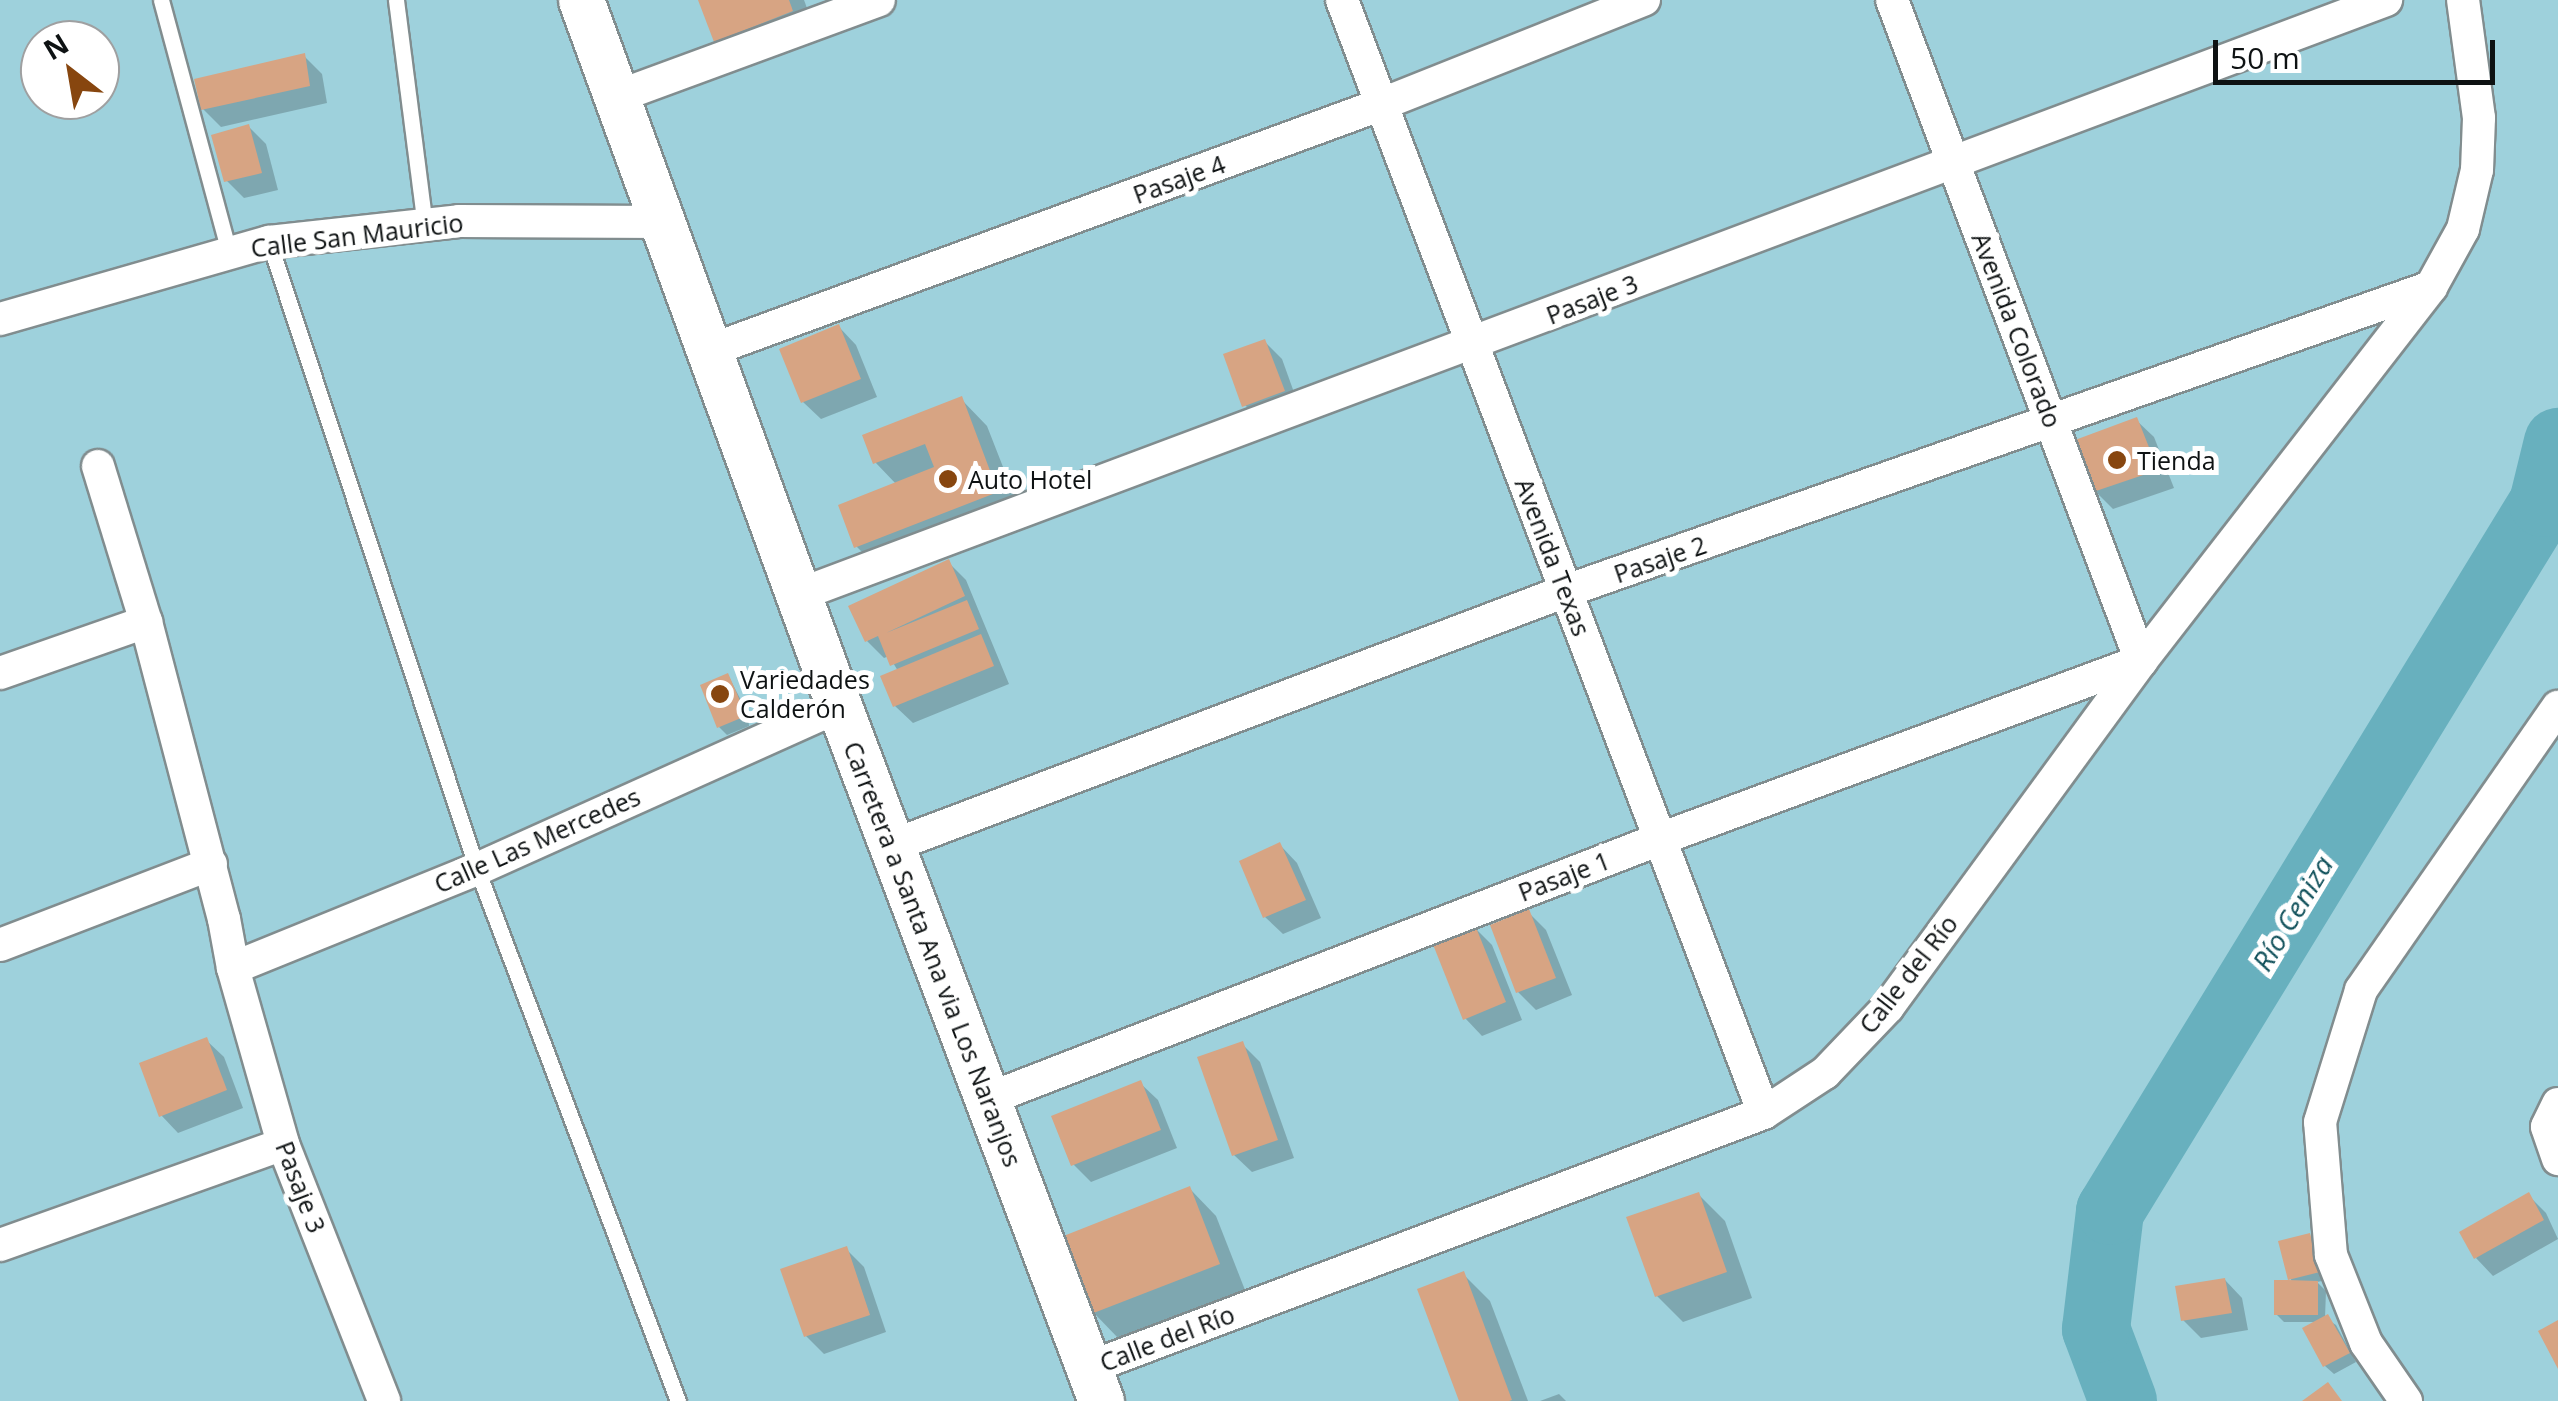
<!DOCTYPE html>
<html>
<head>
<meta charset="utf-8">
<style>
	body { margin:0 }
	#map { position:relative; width:2558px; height:1401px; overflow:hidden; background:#e6f3f6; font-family:"Open Sans",sans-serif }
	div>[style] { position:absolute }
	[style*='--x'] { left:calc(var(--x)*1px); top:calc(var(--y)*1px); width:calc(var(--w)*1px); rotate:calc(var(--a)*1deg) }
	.green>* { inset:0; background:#9ed1dc }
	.shadow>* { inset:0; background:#0003 }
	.river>* { height:68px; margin:-34px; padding:0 34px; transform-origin:34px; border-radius:34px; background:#68b0be }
	.building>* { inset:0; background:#d7a483 }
	.roads { filter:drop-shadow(2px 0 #818d8f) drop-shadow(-2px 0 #818d8f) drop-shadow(0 2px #818d8f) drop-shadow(0 -2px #818d8f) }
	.service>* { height:15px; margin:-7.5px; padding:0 7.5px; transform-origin:7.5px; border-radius:7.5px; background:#fff }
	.minor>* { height:32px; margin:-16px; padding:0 16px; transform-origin:16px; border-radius:16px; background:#fff }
	.secondary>* { height:45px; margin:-22.5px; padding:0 22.5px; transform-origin:22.5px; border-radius:22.5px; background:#fff }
	.dots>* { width:28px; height:28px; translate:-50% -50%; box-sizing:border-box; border:5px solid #fff; border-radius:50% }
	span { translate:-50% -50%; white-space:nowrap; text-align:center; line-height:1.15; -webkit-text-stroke:10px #fff; paint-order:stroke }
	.street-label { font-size:25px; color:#0e1213 }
	.poi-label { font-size:25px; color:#0e1213 }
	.left { translate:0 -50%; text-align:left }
	.water-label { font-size:28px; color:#12525c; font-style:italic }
	.north { position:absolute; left:20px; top:20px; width:100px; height:100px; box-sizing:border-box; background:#fff; border:2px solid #9fa0a1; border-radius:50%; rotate:329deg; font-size:28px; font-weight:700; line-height:40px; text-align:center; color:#0e1213 }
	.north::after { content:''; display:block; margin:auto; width:35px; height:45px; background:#87460f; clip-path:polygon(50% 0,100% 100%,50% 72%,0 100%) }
	.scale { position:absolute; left:2213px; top:40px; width:282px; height:45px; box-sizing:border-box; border:5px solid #0e1213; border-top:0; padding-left:12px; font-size:30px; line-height:35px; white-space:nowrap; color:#0e1213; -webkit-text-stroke:8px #fff; paint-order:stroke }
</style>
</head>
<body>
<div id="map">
	<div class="green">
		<div style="clip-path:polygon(evenodd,0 0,2558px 0,2558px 1401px,0 1401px,0 0,40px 40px,100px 40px,100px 100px,40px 100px,40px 40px)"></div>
	</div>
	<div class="shadow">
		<div style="clip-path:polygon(701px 0,804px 0,818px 38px,743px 67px,717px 40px)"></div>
		<div style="clip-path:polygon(304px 56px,322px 74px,327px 103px,221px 127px,203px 109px)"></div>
		<div style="clip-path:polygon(249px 127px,266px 144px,278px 190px,244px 198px,227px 181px)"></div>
		<div style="clip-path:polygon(839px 327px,856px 345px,877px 397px,821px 419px,803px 402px)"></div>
		<div style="clip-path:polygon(1264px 341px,1282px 359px,1300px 409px,1262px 423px,1245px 405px)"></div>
		<div style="clip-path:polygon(961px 399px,987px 426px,1023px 518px,883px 573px,856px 546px,897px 485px,875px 462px)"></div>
		<div style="clip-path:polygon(2136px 420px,2154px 437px,2174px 488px,2113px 509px,2095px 491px)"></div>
		<div style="clip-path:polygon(948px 562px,966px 580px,1009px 684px,913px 723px,895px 706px,898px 671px,889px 656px,884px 658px,867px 641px)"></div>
		<div style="clip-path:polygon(728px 675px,748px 714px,749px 726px,727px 735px,719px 727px)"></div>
		<div style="clip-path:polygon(1280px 845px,1297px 863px,1321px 918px,1283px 934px,1265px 917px)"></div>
		<div style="clip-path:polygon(1528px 912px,1546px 930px,1572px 995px,1536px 1010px,1518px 992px)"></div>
		<div style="clip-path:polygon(1475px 928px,1492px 945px,1522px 1020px,1482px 1036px,1465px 1018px)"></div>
		<div style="clip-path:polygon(206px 1040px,224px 1057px,243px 1108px,178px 1133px,161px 1115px)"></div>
		<div style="clip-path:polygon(1242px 1044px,1260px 1062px,1294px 1158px,1252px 1172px,1234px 1155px)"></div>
		<div style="clip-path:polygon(1140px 1083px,1158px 1100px,1177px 1148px,1091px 1182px,1073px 1164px)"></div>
		<div style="clip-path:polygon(1190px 1189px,1216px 1216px,1245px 1290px,1119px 1339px,1093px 1312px)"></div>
		<div style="clip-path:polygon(1699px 1195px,1725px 1221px,1752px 1298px,1683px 1322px,1657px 1296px)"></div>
		<div style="clip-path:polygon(2528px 1195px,2546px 1213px,2558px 1239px,2493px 1276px,2476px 1258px)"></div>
		<div style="clip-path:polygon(2309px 1236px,2317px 1244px,2327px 1280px,2317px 1282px,2326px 1291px,2325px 1318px,2336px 1325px,2356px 1362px,2334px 1374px,2325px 1366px,2318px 1322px,2284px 1322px,2276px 1314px,2292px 1283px,2281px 1243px)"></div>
		<div style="clip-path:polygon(846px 1249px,864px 1267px,886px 1332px,824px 1354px,806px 1336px)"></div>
		<div style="clip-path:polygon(1463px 1274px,1490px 1301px,1528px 1401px,1461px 1401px)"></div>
		<div style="clip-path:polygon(2225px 1280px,2242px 1298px,2248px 1330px,2201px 1338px,2183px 1320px)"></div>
		<div style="clip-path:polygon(1559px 1394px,1566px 1401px,1540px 1401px)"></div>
	</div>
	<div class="river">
		<div style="--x:2123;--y:1401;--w:77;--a:-110.6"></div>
		<div style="--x:2096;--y:1329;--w:119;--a:-83.2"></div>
		<div style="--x:2110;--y:1211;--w:830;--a:-58.55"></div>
		<div style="--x:2543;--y:503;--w:63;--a:-76.2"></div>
	</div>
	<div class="building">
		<div style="clip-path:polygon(698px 0,789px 0,793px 11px,714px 42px)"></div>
		<div style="clip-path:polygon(305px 53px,310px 86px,201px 110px,194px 79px)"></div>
		<div style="clip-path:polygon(249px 124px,262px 173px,224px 182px,211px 135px)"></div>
		<div style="clip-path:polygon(839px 324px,861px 379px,801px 403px,779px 349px)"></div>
		<div style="clip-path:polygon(1265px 339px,1285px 391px,1242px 407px,1223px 354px)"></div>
		<div style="clip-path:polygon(962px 396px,998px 492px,854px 548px,838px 505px,934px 467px,925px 444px,873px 464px,862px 435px)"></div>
		<div style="clip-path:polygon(2137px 417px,2158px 470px,2093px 492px,2075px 440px)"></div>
		<div style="clip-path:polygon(949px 559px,965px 596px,886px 633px,967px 600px,979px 629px,890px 666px,878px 636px,865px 642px,848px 606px)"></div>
		<div style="clip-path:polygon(981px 634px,994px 666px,893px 707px,880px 676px)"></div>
		<div style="clip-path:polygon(728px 673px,741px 703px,741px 718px,717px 728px,700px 685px)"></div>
		<div style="clip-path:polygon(1280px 842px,1306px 900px,1263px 918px,1239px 861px)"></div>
		<div style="clip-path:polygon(1529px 909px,1556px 978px,1516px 993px,1490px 925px)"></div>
		<div style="clip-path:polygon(1475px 925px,1506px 1002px,1463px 1020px,1432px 942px)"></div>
		<div style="clip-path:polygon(207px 1037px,227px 1090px,159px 1117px,139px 1063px)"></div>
		<div style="clip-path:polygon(1243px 1041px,1278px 1140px,1232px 1156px,1197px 1057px)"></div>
		<div style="clip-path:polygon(1141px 1080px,1161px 1130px,1071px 1166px,1051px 1116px)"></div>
		<div style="clip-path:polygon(1190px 1186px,1220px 1264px,1091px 1314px,1061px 1237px)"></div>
		<div style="clip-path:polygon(1699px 1192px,1727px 1272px,1655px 1297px,1626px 1217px)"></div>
		<div style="clip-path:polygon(2529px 1192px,2544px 1220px,2474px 1259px,2459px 1232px)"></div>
		<div style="clip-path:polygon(2310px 1233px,2320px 1272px,2288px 1280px,2318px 1281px,2318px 1315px,2274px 1315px,2274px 1280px,2288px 1280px,2278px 1241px)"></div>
		<div style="clip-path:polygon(847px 1246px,870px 1315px,804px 1337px,780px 1269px)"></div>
		<div style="clip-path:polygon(1464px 1271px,1512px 1400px,1509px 1401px,1459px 1401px,1417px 1289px)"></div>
		<div style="clip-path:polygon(2225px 1278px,2232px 1313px,2181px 1321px,2175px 1286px)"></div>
		<div style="clip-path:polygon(2328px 1314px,2350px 1353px,2323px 1367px,2302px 1328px)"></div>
		<div style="clip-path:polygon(2558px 1320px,2558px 1369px,2538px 1331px)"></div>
		<div style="clip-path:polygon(2328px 1382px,2342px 1401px,2302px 1401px)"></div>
	</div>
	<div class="roads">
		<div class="service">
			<div style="--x:161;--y:0;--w:261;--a:74.9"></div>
			<div style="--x:396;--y:0;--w:227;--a:82.7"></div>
			<div style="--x:269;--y:242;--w:661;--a:71.65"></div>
			<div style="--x:477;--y:869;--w:569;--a:69.3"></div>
		</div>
		<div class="minor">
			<div style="--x:1342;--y:0;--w:1190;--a:69.24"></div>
			<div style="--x:616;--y:97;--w:280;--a:-20.2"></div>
			<div style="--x:0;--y:319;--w:280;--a:-16"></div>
			<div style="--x:269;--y:242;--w:191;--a:-6.3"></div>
			<div style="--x:459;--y:221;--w:204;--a:0.3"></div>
			<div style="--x:711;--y:350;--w:715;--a:-20.13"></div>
			<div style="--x:1382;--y:104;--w:282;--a:-21.7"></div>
			<div style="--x:98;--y:466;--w:163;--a:72.9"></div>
			<div style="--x:146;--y:622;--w:307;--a:75.3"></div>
			<div style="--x:224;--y:919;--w:50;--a:79.6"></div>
			<div style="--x:233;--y:968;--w:183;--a:74.1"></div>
			<div style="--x:283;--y:1144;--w:276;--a:68.5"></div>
			<div style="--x:798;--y:595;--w:1696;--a:-20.54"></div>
			<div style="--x:0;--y:673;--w:155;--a:-19.3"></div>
			<div style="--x:894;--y:845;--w:718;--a:-20.71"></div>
			<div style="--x:1566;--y:591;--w:917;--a:-19.36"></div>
			<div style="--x:0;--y:945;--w:226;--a:-21"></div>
			<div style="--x:233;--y:968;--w:263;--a:-22.1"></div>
			<div style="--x:477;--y:869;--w:397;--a:-24.2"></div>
			<div style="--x:988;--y:1099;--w:721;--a:-21.15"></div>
			<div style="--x:1660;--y:839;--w:513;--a:-20.31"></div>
			<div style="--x:2141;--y:661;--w:706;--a:-110.64"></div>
			<div style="--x:2558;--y:1104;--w:25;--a:116"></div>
			<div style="--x:2547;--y:1127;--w:34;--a:71"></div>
			<div style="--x:0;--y:1245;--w:300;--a:-19.6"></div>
			<div style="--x:1088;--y:1368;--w:722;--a:-20.67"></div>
			<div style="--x:1764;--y:1113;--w:73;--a:-33.3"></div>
			<div style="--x:1825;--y:1073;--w:91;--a:-46.3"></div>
			<div style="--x:1888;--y:1007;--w:429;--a:-53.8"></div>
			<div style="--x:2141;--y:661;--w:473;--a:-52.2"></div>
			<div style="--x:2431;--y:287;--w:66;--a:-61.1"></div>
			<div style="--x:2463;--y:229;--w:61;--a:-76.7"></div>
			<div style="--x:2477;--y:170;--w:52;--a:-87.8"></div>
			<div style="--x:2479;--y:118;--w:119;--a:-97.7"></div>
			<div style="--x:2406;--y:1401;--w:70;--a:-124.6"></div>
			<div style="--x:2366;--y:1343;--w:95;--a:-111.7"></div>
			<div style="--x:2331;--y:1255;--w:133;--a:-94.7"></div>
			<div style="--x:2320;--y:1122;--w:138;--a:-72.7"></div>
			<div style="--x:2361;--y:990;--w:345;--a:-55.2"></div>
		</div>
		<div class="secondary">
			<div style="--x:581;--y:0;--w:752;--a:69.93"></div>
			<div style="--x:839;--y:706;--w:743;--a:69.34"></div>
		</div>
	</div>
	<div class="dots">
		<div style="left:2117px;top:460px;background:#87460f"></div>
		<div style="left:948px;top:479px;background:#87460f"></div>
		<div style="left:720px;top:694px;background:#87460f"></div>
	</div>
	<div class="street-label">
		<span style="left:1179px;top:179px;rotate:-20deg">Pasaje 4</span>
		<span style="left:357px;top:235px;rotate:-7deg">Calle San Mauricio</span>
		<span style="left:1592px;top:299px;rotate:-21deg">Pasaje 3</span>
		<span style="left:2017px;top:330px;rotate:69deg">Avenida Colorado</span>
		<span style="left:1553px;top:557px;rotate:69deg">Avenida Texas</span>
		<span style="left:1660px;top:559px;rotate:-19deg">Pasaje 2</span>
		<span style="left:537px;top:840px;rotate:-24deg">Calle Las Mercedes</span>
		<span style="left:1564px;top:876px;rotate:-21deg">Pasaje 1</span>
		<span style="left:933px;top:954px;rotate:69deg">Carretera a Santa Ana via Los Naranjos</span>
		<span style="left:1908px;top:974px;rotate:-52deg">Calle del Río</span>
		<span style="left:301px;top:1187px;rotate:69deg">Pasaje 3</span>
		<span style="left:1167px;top:1338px;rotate:-21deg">Calle del Río</span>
	</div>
	<div class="poi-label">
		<span class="left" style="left:2137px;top:460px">Tienda</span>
		<span class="left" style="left:968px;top:479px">Auto Hotel</span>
		<span class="left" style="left:740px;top:694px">Variedades<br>Calderón</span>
	</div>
	<div class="water-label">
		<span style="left:2292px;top:913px;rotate:-59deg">Río Ceniza</span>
	</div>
	<div class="north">N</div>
	<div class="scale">50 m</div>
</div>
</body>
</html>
